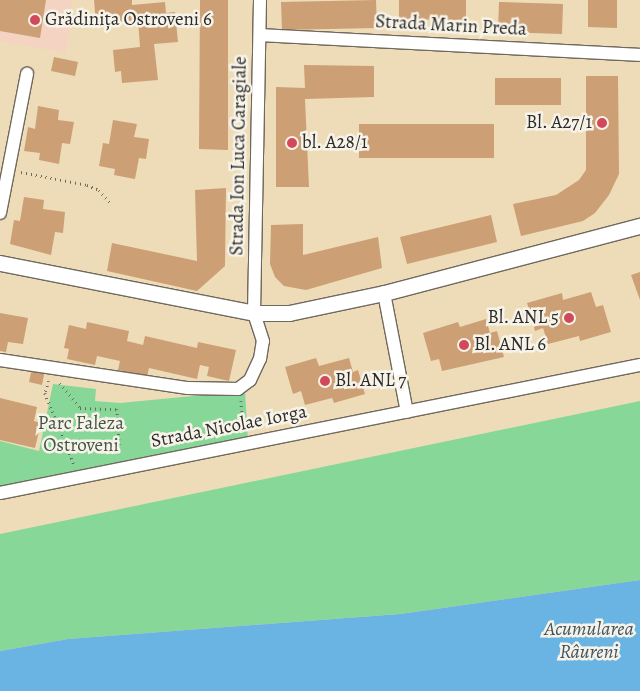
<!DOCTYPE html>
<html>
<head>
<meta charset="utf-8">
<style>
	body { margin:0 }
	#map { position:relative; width:640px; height:691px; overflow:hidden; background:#eedcb9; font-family:Alegreya,serif }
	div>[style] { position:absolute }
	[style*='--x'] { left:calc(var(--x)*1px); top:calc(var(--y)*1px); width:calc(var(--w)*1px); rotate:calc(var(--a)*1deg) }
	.built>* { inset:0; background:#f5d3c2 }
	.green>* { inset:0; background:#87d898 }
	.water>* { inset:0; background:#69b4e2 }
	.building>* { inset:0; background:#cc9f74 }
	.path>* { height:2.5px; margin-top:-1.25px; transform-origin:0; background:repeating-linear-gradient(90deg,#6f695d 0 1px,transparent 0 5px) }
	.roads { filter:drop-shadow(1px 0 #6f695d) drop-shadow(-1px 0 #6f695d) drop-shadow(0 1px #6f695d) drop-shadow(0 -1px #6f695d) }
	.minor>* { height:12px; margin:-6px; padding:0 6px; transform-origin:6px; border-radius:6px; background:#fff }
	.tertiary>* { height:15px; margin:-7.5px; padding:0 7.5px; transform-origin:7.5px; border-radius:7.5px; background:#fff }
	.dots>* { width:14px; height:14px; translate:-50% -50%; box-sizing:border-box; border:2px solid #f7f3e8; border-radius:50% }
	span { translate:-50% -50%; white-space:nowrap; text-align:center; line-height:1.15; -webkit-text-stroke:5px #f7f3e8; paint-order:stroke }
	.poi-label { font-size:19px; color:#2b2b2b }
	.left { translate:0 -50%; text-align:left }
	.right { translate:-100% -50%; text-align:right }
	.street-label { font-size:19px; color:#2b2b2b }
	.park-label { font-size:19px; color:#425646 }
	.water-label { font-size:20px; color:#3e5462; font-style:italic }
</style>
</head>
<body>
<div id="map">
	<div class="built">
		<div style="clip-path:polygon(0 0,72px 0,66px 53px,0 41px)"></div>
	</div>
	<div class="green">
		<div style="clip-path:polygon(53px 384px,96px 389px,95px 401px,120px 403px,245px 391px,248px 441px,0 488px,0 441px,39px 451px)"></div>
		<div style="clip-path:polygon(640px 401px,640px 580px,400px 614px,68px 639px,0 651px,0 534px)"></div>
	</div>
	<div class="water">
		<div style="clip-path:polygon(640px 580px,640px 691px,0 691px,0 651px,68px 639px,400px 614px)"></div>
	</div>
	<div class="building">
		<div style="clip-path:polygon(0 0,46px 0,40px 38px,0 31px)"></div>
		<div style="clip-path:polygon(94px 0,132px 0,132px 5px,165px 2px,166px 13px,175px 12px,178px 42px,154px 44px,158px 80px,122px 83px,121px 71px,115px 72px,113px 50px,140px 47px,138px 20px,96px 24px)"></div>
		<div style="clip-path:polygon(200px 0,228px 0,228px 150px,199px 149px)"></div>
		<div style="clip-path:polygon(376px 0,377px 28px,282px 30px,281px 2px)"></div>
		<div style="clip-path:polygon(399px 0,466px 0,466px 20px,399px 19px)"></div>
		<div style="clip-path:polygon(588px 0,617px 0,617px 28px,588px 27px)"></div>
		<div style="clip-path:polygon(499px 2px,563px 4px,562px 34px,498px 32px)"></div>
		<div style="clip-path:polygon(54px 57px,78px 62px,75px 76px,51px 71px)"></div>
		<div style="clip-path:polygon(304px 65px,374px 66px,374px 97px,305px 99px,309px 187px,276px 187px,276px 87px,305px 88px)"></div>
		<div style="clip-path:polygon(586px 76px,618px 76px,619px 174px,609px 195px,595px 213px,583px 221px,521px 236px,513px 204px,556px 195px,579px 180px,586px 170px)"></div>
		<div style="clip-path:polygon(495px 78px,561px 78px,561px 105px,495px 105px)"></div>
		<div style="clip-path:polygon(38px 106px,59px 110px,58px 120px,74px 122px,70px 144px,62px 143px,59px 164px,39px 160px,40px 153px,24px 151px,28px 127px,35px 129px)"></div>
		<div style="clip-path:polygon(113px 120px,137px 124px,134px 137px,149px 139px,146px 159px,139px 158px,135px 179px,114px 175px,115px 169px,99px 166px,103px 143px,109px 144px)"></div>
		<div style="clip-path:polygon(359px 124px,494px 124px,494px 158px,359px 158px)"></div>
		<div style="clip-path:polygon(226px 188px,225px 266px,197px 291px,107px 271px,112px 243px,197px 261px,195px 190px)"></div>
		<div style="clip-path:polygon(24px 197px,44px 200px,43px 209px,65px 212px,63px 233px,55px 232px,51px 255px,10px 244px,14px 220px,20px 221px)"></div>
		<div style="clip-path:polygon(491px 215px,497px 242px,407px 264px,400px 237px)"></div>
		<div style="clip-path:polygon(303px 224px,303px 255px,378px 237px,382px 268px,306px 290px,284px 286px,275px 277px,270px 264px,271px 225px)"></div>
		<div style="clip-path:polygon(640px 272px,640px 300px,631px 275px)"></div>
		<div style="clip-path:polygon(591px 292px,596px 307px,603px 305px,611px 332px,580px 341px,579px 336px,548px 344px,543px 328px,535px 331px,527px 303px,562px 293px,563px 300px)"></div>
		<div style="clip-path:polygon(0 313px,28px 318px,23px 344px,8px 342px,6px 352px,0 351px)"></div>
		<div style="clip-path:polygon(486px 319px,490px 333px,497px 331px,504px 357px,442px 371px,439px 359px,431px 361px,423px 333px,458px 322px,460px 327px)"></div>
		<div style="clip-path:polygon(87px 322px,129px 331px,127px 341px,143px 345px,145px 336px,197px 348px,198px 342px,236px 350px,229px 381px,207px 376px,209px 367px,200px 365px,197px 379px,149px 368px,147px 377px,118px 370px,120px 361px,97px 356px,95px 365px,67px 359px,69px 349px,64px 348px,69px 325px,86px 329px)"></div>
		<div style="clip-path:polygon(316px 358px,319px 366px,349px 358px,353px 372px,358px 370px,365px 394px,334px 403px,332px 398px,305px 405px,301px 391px,293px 394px,285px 367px)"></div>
		<div style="clip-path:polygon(32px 368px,45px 370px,42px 385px,29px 382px)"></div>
		<div style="clip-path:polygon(0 398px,37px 407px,34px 421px,41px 423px,35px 448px,0 440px)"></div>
	</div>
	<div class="path">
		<div style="--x:21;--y:172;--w:67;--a:11.1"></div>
		<div style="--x:87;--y:185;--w:13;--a:23"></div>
		<div style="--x:99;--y:190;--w:18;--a:49"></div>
		<div style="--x:49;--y:381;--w:13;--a:108"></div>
		<div style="--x:45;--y:393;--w:77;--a:67.8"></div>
		<div style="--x:60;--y:383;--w:32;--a:51"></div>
		<div style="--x:80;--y:408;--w:37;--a:2"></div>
		<div style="--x:117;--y:409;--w:45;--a:86.2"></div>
		<div style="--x:241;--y:401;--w:29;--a:84"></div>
	</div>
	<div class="roads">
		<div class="minor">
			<div style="--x:260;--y:35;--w:381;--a:3"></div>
			<div style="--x:0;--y:213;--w:142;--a:-79"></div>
			<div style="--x:384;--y:293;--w:121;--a:79.1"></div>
			<div style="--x:0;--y:360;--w:190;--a:8.5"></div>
			<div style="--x:188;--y:388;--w:50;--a:1.1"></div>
			<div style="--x:238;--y:389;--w:15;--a:-37"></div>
			<div style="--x:250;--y:380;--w:23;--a:-65"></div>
			<div style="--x:260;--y:359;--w:18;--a:-81"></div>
			<div style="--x:263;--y:341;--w:29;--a:-108"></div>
			<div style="--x:254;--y:313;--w:313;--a:-88.9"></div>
			<div style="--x:0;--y:493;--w:653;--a:-11.31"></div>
		</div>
		<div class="tertiary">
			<div style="--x:0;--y:263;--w:259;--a:11.1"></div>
			<div style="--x:254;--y:313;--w:35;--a:0"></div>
			<div style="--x:289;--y:313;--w:97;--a:-11.9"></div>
			<div style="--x:384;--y:293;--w:265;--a:-14.7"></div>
		</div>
	</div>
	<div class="dots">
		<div style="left:35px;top:20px;background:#d1495b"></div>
		<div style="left:602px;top:123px;background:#d1495b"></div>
		<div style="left:292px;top:143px;background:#d1495b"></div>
		<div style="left:569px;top:318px;background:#d1495b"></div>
		<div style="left:464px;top:345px;background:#d1495b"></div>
		<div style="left:325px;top:381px;background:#d1495b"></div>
	</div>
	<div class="poi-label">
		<span class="left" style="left:45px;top:20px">Grădinița Ostroveni 6</span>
		<span class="right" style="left:592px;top:123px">Bl. A27/1</span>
		<span class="left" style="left:302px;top:143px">bl. A28/1</span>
		<span class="right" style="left:559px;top:318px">Bl. ANL 5</span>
		<span class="left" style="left:474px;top:345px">Bl. ANL 6</span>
		<span class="left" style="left:335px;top:381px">Bl. ANL 7</span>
	</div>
	<div class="street-label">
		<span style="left:451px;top:26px;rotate:3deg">Strada Marin Preda</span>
		<span style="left:239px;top:156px;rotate:-89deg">Strada Ion Luca Caragiale</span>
		<span style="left:229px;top:427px;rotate:-11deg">Strada Nicolae Iorga</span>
	</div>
	<div class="park-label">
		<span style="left:81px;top:435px">Parc Faleza<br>Ostroveni</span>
	</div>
	<div class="water-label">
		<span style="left:589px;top:640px">Acumularea<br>Râureni</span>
	</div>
</div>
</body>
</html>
